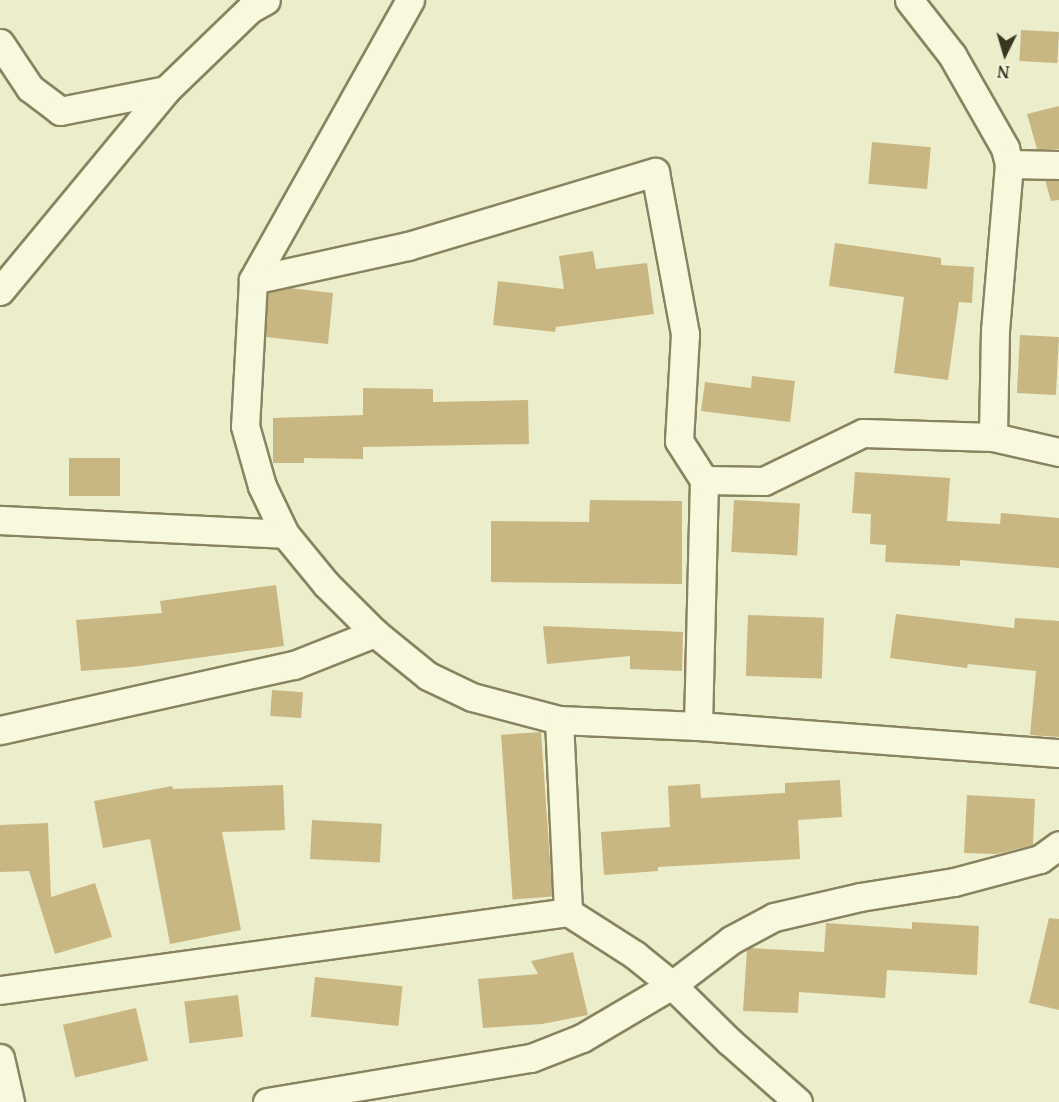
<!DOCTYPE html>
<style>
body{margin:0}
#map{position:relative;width:1059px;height:1102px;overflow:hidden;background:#ecedca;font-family:"Noto Serif",serif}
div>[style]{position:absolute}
.building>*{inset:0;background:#c9b783;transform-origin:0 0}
.roads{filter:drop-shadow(2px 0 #89835f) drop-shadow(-2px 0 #89835f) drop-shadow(0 2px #89835f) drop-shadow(0 -2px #89835f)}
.street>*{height:27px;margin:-13.5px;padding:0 13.5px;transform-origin:13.5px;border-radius:13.5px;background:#f7f8de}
span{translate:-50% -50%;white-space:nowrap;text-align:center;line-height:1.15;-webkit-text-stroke:5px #f3f4da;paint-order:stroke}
.north{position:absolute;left:975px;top:24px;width:60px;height:60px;-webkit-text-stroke:4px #f3f4da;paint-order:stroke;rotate:185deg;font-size:16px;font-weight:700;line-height:24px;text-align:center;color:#3a3622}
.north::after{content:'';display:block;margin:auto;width:21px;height:27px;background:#3a3622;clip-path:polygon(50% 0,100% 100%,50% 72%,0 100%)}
</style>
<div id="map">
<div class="building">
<i style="left:1021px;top:30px;width:38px;height:31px;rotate:3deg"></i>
<i style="clip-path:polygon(1059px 106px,1059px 149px,1037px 149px,1027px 114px)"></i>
<i style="left:872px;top:142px;width:59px;height:42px;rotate:5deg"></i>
<i style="clip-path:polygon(1045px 180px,1059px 181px,1059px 200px,1051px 201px)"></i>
<i style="clip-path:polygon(835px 243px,941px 258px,941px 265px,974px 267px,972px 303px,959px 302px,948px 380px,894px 373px,904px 297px,829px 286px)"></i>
<i style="clip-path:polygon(593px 251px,596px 269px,647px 263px,654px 314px,556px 327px,555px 332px,493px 325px,498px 281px,564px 289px,559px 256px)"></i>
<i style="clip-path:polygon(290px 288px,333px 293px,328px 344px,266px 337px,268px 293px)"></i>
<i style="left:1020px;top:335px;width:39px;height:58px;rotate:3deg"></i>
<i style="clip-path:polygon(752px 376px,795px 381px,790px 422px,701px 411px,705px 382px,751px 388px)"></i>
<i style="clip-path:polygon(363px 388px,433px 389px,433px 402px,528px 400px,529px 444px,363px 447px,363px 459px,304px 458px,304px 463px,273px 463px,273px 418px,363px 415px)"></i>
<i style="left:69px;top:458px;width:51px;height:38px"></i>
<i style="clip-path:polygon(855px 472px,950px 478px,947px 521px,1000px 524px,1001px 513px,1059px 518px,1059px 568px,960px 560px,960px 566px,885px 562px,886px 545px,870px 544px,871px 514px,852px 513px)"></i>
<i style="clip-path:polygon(590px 500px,682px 501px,682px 584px,491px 582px,491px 521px,589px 522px)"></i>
<i style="left:734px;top:500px;width:66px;height:52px;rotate:3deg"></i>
<i style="clip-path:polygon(276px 585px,284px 646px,132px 667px,81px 671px,76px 620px,162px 613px,160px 601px)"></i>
<i style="clip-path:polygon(896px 614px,1014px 628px,1015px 618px,1059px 621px,1059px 737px,1030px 735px,1036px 671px,968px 664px,967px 668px,890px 658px)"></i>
<i style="left:748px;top:615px;width:76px;height:61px;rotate:2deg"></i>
<i style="clip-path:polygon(543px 626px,683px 632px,682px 671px,630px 669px,630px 656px,547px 664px)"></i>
<i style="left:272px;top:690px;width:31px;height:26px;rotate:4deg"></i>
<i style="left:541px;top:732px;width:165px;height:40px;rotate:86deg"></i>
<i style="clip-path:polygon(840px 780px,842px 817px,798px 820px,800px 859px,658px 867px,658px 871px,604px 875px,601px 832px,670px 827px,668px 786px,700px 784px,701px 798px,785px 793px,785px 783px)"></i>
<i style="clip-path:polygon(283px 785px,285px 830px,222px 832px,241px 930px,170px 944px,150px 839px,103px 848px,94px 801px,172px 786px,173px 789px)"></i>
<i style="clip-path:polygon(967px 795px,1035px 799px,1033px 845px,997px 854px,964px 853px)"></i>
<i style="left:312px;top:820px;width:70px;height:39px;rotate:3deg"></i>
<i style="clip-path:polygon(48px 823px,51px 897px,95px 883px,112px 937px,55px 954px,29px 871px,0 872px,0 825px)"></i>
<i style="clip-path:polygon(1049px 918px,1059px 919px,1059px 1010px,1029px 1003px)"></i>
<i style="clip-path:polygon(912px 922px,979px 926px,977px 975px,887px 970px,885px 998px,799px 992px,798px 1013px,743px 1011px,747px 950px,750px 948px,824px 952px,826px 923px,912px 929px)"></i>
<i style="clip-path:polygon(573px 952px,588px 1015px,542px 1024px,483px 1028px,478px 979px,538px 974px,531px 961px)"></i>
<i style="left:315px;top:977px;width:88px;height:40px;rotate:6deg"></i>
<i style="left:238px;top:995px;width:42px;height:54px;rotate:83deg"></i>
<i style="left:136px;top:1008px;width:54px;height:75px;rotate:77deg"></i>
</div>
<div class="roads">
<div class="street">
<i style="left:410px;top:0;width:321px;rotate:119.3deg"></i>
<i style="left:253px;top:280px;width:146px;rotate:93.1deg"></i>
<i style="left:245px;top:426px;width:62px;rotate:74.2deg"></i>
<i style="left:262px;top:486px;width:53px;rotate:64.4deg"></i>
<i style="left:285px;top:534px;width:65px;rotate:50.6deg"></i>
<i style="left:326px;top:584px;width:69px;rotate:45deg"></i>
<i style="left:375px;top:633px;width:68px;rotate:39.1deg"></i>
<i style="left:428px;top:676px;width:49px;rotate:25.5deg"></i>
<i style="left:472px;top:697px;width:90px;rotate:14.8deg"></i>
<i style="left:559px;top:720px;width:139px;rotate:2.5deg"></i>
<i style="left:698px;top:726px;width:362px;rotate:4.3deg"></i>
<i style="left:909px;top:0;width:70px;rotate:52deg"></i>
<i style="left:952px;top:55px;width:107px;rotate:60.3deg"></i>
<i style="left:1005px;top:148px;width:16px;rotate:76deg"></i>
<i style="left:1009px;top:164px;width:167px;rotate:94.8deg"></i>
<i style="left:995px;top:330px;width:107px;rotate:91.1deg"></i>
<i style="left:0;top:43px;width:54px;rotate:56.3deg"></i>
<i style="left:30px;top:88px;width:38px;rotate:37deg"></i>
<i style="left:60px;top:111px;width:108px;rotate:-11.2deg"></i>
<i style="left:1009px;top:164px;width:50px;rotate:1.1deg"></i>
<i style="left:253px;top:280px;width:159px;rotate:-12.4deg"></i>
<i style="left:408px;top:246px;width:258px;rotate:-16.7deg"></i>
<i style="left:655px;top:172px;width:165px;rotate:79.5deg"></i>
<i style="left:685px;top:334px;width:107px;rotate:93.2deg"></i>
<i style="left:679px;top:441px;width:46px;rotate:57.3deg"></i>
<i style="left:704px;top:480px;width:246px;rotate:91.4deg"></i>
<i style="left:0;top:291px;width:261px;rotate:-50.4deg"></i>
<i style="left:166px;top:90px;width:117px;rotate:-44deg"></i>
<i style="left:250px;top:9px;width:18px;rotate:-29deg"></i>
<i style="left:704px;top:480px;width:60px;rotate:1deg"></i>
<i style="left:764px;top:481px;width:110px;rotate:-25.9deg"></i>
<i style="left:863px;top:433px;width:130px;rotate:1.8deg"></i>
<i style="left:993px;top:437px;width:68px;rotate:12.8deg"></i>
<i style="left:0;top:520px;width:285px;rotate:2.8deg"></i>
<i style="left:559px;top:720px;width:192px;rotate:87.3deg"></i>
<i style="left:0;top:730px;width:301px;rotate:-12.5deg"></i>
<i style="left:294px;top:665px;width:87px;rotate:-21.6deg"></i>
<i style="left:0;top:990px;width:573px;rotate:-7.82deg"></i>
<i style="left:568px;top:912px;width:80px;rotate:32.7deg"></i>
<i style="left:635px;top:955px;width:48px;rotate:39deg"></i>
<i style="left:672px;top:985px;width:80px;rotate:44.5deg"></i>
<i style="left:729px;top:1041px;width:92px;rotate:41.5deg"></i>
<i style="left:0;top:1058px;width:45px;rotate:77.2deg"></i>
<i style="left:267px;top:1102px;width:268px;rotate:-9.5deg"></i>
<i style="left:531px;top:1058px;width:55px;rotate:-21.4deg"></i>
<i style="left:582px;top:1038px;width:104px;rotate:-30.5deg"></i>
<i style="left:672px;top:985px;width:74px;rotate:-37.3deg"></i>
<i style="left:731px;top:940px;width:49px;rotate:-28.1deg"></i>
<i style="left:774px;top:917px;width:88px;rotate:-13.1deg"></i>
<i style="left:860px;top:897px;width:95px;rotate:-9.1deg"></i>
<i style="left:954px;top:882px;width:89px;rotate:-15deg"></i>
<i style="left:1040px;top:859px;width:24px;rotate:-36deg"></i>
</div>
</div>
<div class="north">N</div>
</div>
